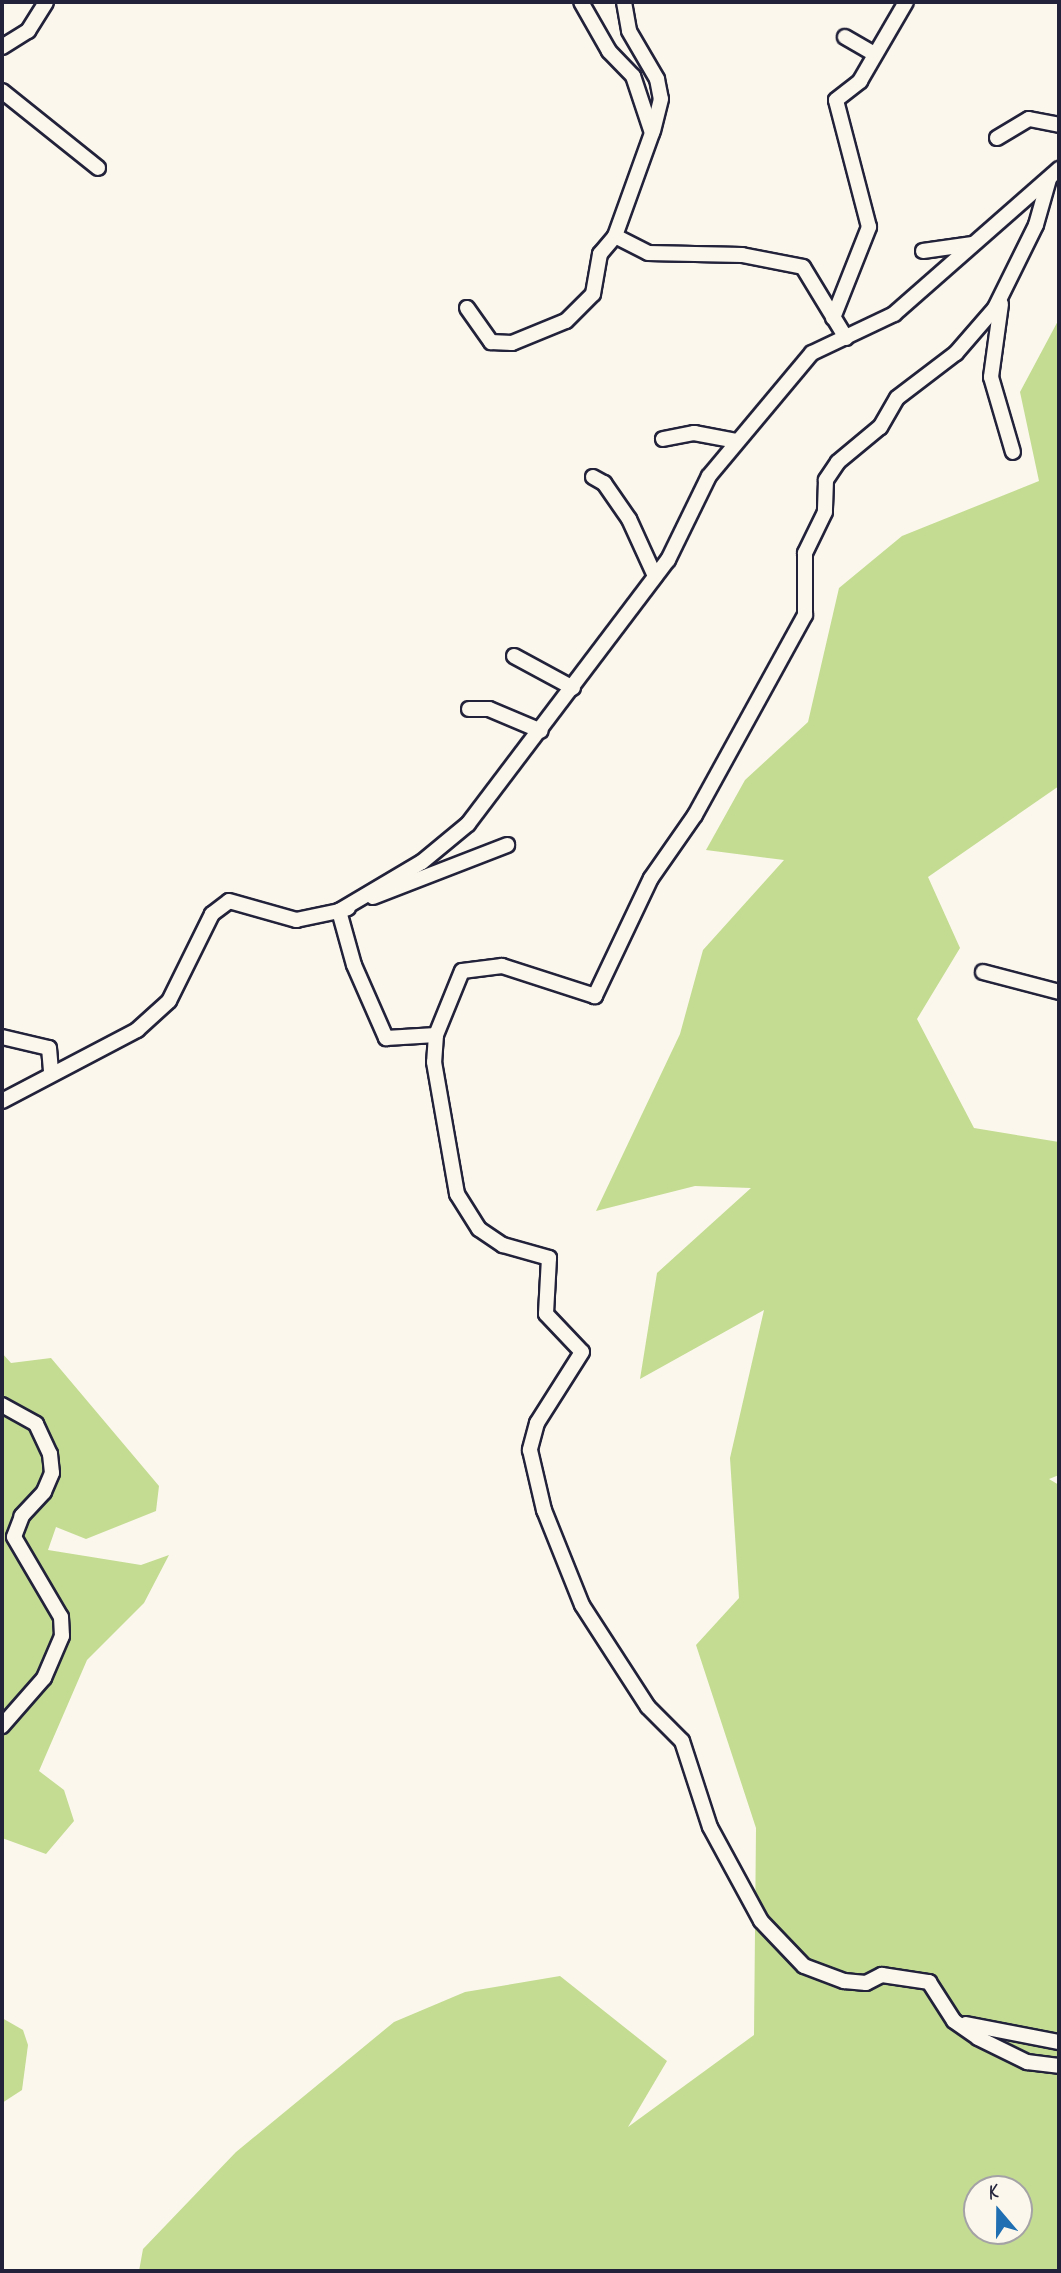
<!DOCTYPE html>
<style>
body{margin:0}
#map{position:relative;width:1061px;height:2273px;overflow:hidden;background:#fbf7ec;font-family:Caveat,sans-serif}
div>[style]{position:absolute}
.green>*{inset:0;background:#c3dc92}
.roads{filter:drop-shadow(2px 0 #22223b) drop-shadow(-2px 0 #22223b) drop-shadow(0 2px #22223b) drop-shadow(0 -2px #22223b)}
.minor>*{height:14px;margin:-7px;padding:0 7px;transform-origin:7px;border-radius:7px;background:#fbf7ec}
span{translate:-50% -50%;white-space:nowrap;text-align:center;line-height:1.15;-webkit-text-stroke:5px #fbf7ec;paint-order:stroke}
.frame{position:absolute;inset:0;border:4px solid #22223b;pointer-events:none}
.north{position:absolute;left:963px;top:2175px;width:70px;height:70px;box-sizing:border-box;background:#fbf7ec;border:2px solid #a4a2a5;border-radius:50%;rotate:340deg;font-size:19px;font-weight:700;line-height:28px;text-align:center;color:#22223b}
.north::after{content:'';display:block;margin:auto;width:24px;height:32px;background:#1f6fb2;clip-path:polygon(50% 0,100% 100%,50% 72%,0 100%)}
</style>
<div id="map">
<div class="green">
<i style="clip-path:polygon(evenodd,1059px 319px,1059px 786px,928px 877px,960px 948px,917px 1019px,974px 1128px,1059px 1142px,1059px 1475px,1049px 1479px,1059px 1485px,1059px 2271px,139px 2271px,143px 2249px,236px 2152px,394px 2022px,465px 1992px,560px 1976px,667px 2061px,628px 2127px,754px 2035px,756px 1828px,696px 1645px,739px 1598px,730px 1458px,764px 1310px,640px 1379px,657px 1273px,751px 1188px,695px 1186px,596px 1211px,680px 1034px,703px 950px,784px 860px,706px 850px,745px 780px,808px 722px,839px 588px,902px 536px,1039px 481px,1020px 392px,1059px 319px,977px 2189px,1019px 2189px,1019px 2231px,977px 2231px,977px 2189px)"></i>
<i style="clip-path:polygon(2px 1353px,11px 1363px,51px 1358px,159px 1486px,156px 1511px,86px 1539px,56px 1527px,48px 1550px,141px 1565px,169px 1555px,144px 1603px,87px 1660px,39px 1771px,64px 1790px,74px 1821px,46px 1854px,2px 1838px)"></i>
<i style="clip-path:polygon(2px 2018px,23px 2030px,28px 2045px,22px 2090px,2px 2103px)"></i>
</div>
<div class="roads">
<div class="minor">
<i style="left:624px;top:2px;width:29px;rotate:80deg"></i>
<i style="left:629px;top:31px;width:56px;rotate:59.7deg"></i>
<i style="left:657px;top:79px;width:20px;rotate:79deg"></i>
<i style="left:661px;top:99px;width:33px;rotate:104deg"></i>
<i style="left:845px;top:37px;width:30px;rotate:30deg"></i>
<i style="left:2px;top:47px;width:31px;rotate:-32deg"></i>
<i style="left:28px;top:31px;width:34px;rotate:-58deg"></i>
<i style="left:2px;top:91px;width:123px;rotate:38.7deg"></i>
<i style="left:997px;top:138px;width:37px;rotate:-31deg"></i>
<i style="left:1029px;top:119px;width:31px;rotate:11deg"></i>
<i style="left:1049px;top:179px;width:48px;rotate:105.8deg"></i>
<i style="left:1036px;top:225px;width:93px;rotate:116.3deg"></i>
<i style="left:995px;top:308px;width:60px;rotate:130.9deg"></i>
<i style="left:956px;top:353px;width:74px;rotate:142.7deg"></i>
<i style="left:897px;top:398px;width:34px;rotate:120deg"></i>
<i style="left:880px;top:427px;width:55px;rotate:140.2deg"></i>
<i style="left:838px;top:462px;width:22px;rotate:124deg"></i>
<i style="left:826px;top:480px;width:32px;rotate:92deg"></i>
<i style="left:825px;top:512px;width:46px;rotate:116deg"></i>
<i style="left:805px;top:553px;width:62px;rotate:90deg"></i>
<i style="left:805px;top:615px;width:228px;rotate:118.8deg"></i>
<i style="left:695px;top:815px;width:77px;rotate:124.9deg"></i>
<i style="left:651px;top:878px;width:131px;rotate:115.4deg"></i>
<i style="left:595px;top:996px;width:98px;rotate:-162.1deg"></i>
<i style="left:502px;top:966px;width:40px;rotate:172.9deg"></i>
<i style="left:462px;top:971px;width:69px;rotate:112.1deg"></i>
<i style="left:436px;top:1035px;width:27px;rotate:94deg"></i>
<i style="left:434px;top:1062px;width:134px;rotate:80.1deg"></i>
<i style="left:457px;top:1194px;width:41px;rotate:57.8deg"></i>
<i style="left:479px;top:1229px;width:29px;rotate:34deg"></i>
<i style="left:503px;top:1245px;width:48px;rotate:15.8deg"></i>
<i style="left:549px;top:1258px;width:56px;rotate:93.1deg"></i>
<i style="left:546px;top:1314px;width:52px;rotate:46.5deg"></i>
<i style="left:582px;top:1352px;width:84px;rotate:122.4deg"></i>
<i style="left:537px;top:1423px;width:28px;rotate:105deg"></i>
<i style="left:530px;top:1450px;width:62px;rotate:76.9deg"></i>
<i style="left:544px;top:1510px;width:102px;rotate:68.2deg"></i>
<i style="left:582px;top:1605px;width:121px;rotate:57.1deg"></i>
<i style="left:648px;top:1707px;width:48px;rotate:45deg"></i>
<i style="left:682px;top:1741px;width:90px;rotate:72deg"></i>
<i style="left:710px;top:1827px;width:107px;rotate:61.5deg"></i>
<i style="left:761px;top:1921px;width:62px;rotate:46.3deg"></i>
<i style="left:804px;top:1966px;width:43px;rotate:20.6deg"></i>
<i style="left:844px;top:1981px;width:22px;rotate:5deg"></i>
<i style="left:866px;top:1983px;width:18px;rotate:-27deg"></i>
<i style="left:882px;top:1975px;width:48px;rotate:8.5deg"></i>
<i style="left:929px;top:1982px;width:46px;rotate:57.3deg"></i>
<i style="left:954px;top:2021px;width:29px;rotate:35deg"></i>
<i style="left:978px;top:2038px;width:55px;rotate:26.1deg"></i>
<i style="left:1027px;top:2062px;width:32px;rotate:7deg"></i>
<i style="left:615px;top:236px;width:37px;rotate:27deg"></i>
<i style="left:648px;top:253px;width:94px;rotate:1.2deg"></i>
<i style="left:742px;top:255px;width:62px;rotate:11.1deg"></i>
<i style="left:803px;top:267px;width:83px;rotate:58.8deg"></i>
<i style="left:923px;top:251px;width:50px;rotate:-8deg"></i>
<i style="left:1001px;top:304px;width:74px;rotate:97.8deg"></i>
<i style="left:991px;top:377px;width:78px;rotate:73.7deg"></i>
<i style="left:467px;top:308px;width:42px;rotate:54.8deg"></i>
<i style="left:491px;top:342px;width:21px;rotate:3deg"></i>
<i style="left:512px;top:343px;width:58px;rotate:-22.2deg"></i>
<i style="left:566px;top:321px;width:38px;rotate:-45deg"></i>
<i style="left:593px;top:294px;width:41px;rotate:-80.1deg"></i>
<i style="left:600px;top:254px;width:23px;rotate:-50deg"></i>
<i style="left:615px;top:236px;width:109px;rotate:-70.2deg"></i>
<i style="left:652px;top:133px;width:60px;rotate:-108.4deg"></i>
<i style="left:633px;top:76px;width:35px;rotate:-134deg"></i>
<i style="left:609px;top:51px;width:56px;rotate:-119.7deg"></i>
<i style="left:833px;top:318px;width:98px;rotate:-68.4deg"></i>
<i style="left:869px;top:227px;width:131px;rotate:-104.6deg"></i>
<i style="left:836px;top:100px;width:31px;rotate:-38deg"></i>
<i style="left:860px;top:81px;width:91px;rotate:-59.8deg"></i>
<i style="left:663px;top:439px;width:32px;rotate:-11deg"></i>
<i style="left:694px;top:433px;width:44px;rotate:10.5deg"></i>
<i style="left:593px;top:477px;width:13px;rotate:29deg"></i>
<i style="left:604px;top:483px;width:44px;rotate:55.2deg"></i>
<i style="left:629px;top:519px;width:63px;rotate:65.5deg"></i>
<i style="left:514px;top:656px;width:67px;rotate:28.5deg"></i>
<i style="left:469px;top:709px;width:20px"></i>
<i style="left:489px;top:709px;width:56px;rotate:22.9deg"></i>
<i style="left:373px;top:897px;width:144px;rotate:-21.2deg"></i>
<i style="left:348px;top:908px;width:9px;rotate:162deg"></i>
<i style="left:339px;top:911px;width:56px;rotate:74.5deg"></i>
<i style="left:354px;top:965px;width:80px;rotate:66.3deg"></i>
<i style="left:386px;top:1038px;width:50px;rotate:-3.4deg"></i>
<i style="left:983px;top:972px;width:79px;rotate:14.7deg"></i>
<i style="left:2px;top:1037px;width:48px;rotate:13.2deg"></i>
<i style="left:49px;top:1048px;width:24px;rotate:85deg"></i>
<i style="left:2px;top:1101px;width:153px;rotate:-27.7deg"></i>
<i style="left:137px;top:1030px;width:43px;rotate:-42.2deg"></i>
<i style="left:169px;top:1001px;width:97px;rotate:-63.7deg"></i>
<i style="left:212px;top:914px;width:21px;rotate:-37deg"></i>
<i style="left:229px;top:901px;width:70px;rotate:15.8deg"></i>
<i style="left:296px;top:920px;width:44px;rotate:-11.8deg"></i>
<i style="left:339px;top:911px;width:96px;rotate:-30.6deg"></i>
<i style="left:422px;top:862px;width:60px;rotate:-39.6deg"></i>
<i style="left:468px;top:824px;width:331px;rotate:-52.9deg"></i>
<i style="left:668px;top:560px;width:93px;rotate:-64deg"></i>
<i style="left:709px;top:476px;width:160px;rotate:-50.1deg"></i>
<i style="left:812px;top:353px;width:91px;rotate:-25.4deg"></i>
<i style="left:894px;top:314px;width:220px;rotate:-41.3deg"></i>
<i style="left:2px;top:1405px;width:39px;rotate:29deg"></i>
<i style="left:36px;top:1424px;width:33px;rotate:65deg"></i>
<i style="left:50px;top:1454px;width:19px;rotate:84deg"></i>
<i style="left:52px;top:1473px;width:21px;rotate:113deg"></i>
<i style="left:44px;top:1492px;width:33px;rotate:133deg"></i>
<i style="left:22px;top:1516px;width:22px;rotate:111deg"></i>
<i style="left:14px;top:1537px;width:93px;rotate:59.6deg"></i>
<i style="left:61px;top:1617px;width:19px;rotate:87deg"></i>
<i style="left:62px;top:1636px;width:46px;rotate:113.2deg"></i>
<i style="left:44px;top:1678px;width:64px;rotate:131.2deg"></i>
<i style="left:966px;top:2024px;width:95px;rotate:11deg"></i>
</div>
</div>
<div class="frame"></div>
<div class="north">K</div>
</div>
